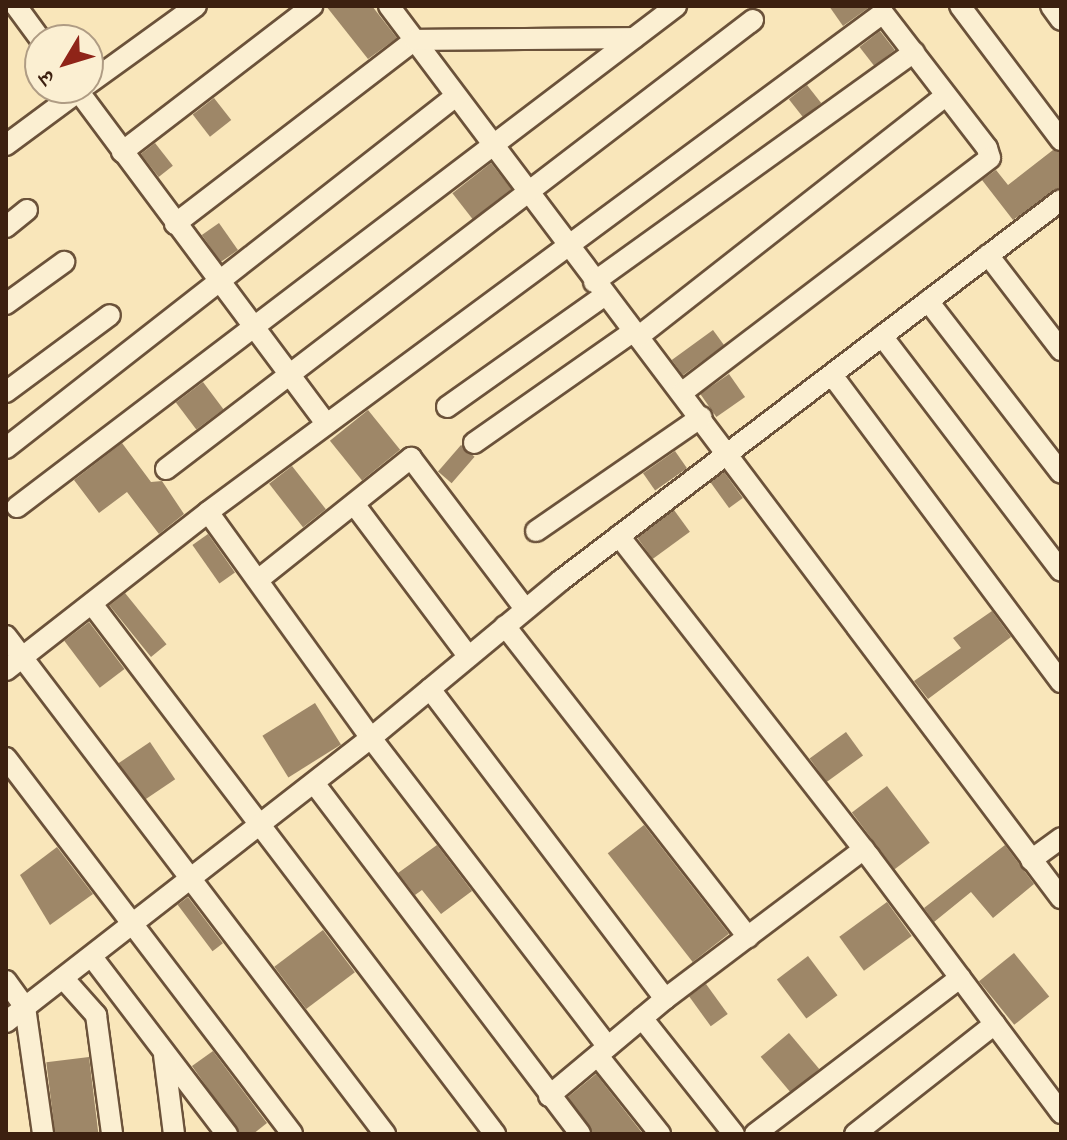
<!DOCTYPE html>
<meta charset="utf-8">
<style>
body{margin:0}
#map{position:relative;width:1067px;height:1140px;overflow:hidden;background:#f9e6ba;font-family:"IM FELL French Canon","Noto Serif Devanagari",serif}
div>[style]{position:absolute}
.building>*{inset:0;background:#9e8768;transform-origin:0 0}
.roads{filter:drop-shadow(2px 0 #6b523a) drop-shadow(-2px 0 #6b523a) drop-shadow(0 2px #6b523a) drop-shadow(0 -2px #6b523a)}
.minor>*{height:20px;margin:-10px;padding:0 10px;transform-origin:10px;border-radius:10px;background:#fbefd2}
span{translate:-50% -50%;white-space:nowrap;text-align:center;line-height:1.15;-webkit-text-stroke:8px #fbefd2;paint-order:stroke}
.frame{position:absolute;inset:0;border:8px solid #3c2010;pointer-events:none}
.north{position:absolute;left:24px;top:24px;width:80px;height:80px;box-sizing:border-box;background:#fbefd2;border:2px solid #af9c84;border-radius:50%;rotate:232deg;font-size:22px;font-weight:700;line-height:32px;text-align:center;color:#3c2010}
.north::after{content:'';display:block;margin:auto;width:28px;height:36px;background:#8f2418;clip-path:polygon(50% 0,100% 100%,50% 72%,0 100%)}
</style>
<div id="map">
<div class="building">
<i style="clip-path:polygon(326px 6px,372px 6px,397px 38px,368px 59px)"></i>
<i style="clip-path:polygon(829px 6px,871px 6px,843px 26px)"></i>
<i style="left:880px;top:31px;width:24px;height:26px;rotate:52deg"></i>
<i style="left:807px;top:85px;width:23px;height:23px;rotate:52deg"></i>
<i style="left:214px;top:98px;width:28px;height:27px;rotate:52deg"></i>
<i style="left:155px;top:143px;width:29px;height:18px;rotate:52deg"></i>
<i style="clip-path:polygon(1053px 150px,1061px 153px,1061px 187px,1013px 220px,982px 180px,996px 170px,1008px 185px)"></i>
<i style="left:491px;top:163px;width:33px;height:49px;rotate:52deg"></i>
<i style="left:219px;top:223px;width:33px;height:21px;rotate:55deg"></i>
<i style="left:713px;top:330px;width:19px;height:51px;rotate:54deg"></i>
<i style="left:729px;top:374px;width:28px;height:35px;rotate:55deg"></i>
<i style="left:203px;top:382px;width:34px;height:34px;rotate:53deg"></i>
<i style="left:368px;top:410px;width:51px;height:49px;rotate:51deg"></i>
<i style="clip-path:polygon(122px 443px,151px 482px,162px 481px,184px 514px,159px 534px,127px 492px,99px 513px,74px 480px)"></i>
<i style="left:461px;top:445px;width:18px;height:35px;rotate:41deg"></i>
<i style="left:675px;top:451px;width:21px;height:39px;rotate:55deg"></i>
<i style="left:292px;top:466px;width:55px;height:29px;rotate:52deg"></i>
<i style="left:724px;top:472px;width:32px;height:17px;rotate:54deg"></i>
<i style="left:674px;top:510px;width:27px;height:46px;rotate:54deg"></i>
<i style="left:208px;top:534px;width:47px;height:19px;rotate:55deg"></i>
<i style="left:125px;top:593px;width:66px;height:20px;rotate:51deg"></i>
<i style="clip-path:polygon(992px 611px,1011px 637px,928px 699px,914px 681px,961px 648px,953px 638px)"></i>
<i style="left:89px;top:622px;width:59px;height:31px;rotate:53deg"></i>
<i style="left:315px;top:703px;width:49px;height:62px;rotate:58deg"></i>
<i style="left:846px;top:732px;width:29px;height:45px;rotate:54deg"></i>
<i style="left:150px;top:742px;width:45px;height:38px;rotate:56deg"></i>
<i style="left:887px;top:786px;width:71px;height:44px;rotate:53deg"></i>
<i style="left:644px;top:825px;width:138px;height:46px;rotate:52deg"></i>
<i style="clip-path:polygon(437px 845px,472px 891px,441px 914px,422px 890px,415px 895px,398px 873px)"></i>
<i style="clip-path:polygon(1005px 845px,1034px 884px,993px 918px,971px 892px,934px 922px,924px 908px)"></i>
<i style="clip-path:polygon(57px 847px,93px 894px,50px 925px,20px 875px)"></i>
<i style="left:188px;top:897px;width:58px;height:13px;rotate:53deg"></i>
<i style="left:887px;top:902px;width:42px;height:59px;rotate:54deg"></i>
<i style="left:323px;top:930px;width:53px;height:61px;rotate:53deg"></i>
<i style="left:1014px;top:953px;width:56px;height:45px;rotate:51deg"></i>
<i style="left:808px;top:956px;width:49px;height:39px;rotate:53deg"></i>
<i style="left:706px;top:984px;width:37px;height:21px;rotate:54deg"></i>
<i style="left:789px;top:1033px;width:47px;height:37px;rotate:50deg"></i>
<i style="clip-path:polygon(213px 1051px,267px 1123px,253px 1134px,240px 1134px,192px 1066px)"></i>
<i style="left:89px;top:1057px;width:78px;height:43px;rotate:83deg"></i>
<i style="clip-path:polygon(596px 1074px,643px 1134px,593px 1134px,568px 1097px)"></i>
</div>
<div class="roads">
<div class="minor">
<i style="left:16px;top:6px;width:42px;rotate:53.7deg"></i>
<i style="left:389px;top:6px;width:1117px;rotate:53.01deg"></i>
<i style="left:960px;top:6px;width:168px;rotate:53deg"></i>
<i style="left:1051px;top:6px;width:17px;rotate:54deg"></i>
<i style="left:88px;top:84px;width:133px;rotate:-35.8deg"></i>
<i style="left:76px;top:88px;width:418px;rotate:53.3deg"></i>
<i style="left:6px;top:145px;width:96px;rotate:-36.5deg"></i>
<i style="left:122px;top:152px;width:240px;rotate:-37.5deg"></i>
<i style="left:175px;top:224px;width:302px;rotate:-37.5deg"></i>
<i style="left:415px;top:40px;width:219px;rotate:-0.5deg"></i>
<i style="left:6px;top:227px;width:27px;rotate:-39deg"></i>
<i style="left:988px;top:255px;width:120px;rotate:52.5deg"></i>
<i style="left:594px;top:282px;width:394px;rotate:-35.7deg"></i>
<i style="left:928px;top:301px;width:217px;rotate:52.3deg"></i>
<i style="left:6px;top:304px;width:72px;rotate:-35.9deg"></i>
<i style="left:882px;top:336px;width:295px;rotate:52.7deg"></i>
<i style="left:638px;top:337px;width:390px;rotate:-38.1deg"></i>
<i style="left:832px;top:375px;width:383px;rotate:53.3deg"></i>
<i style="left:6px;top:392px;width:129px;rotate:-36.5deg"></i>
<i style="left:447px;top:407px;width:194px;rotate:-35.3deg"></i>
<i style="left:474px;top:443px;width:195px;rotate:-35deg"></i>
<i style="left:6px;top:448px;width:571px;rotate:-38.03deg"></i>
<i style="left:166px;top:469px;width:739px;rotate:-37.41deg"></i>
<i style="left:354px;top:504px;width:190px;rotate:53.1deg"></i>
<i style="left:17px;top:507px;width:828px;rotate:-37.24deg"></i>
<i style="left:208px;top:512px;width:839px;rotate:-36.47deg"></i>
<i style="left:883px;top:13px;width:170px;rotate:52.4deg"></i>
<i style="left:987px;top:148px;width:10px;rotate:73deg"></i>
<i style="left:990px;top:158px;width:387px;rotate:142.7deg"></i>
<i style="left:536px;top:531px;width:201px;rotate:-34.6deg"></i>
<i style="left:619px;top:536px;width:406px;rotate:52deg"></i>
<i style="left:869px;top:856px;width:321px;rotate:53.2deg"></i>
<i style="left:258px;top:580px;width:196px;rotate:-38.6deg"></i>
<i style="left:411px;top:458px;width:189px;rotate:52.9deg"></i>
<i style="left:92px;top:604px;width:666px;rotate:52.75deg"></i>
<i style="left:505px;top:626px;width:395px;rotate:52deg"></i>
<i style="left:6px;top:636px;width:626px;rotate:52.73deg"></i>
<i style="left:6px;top:670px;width:256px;rotate:-38deg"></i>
<i style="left:208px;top:512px;width:279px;rotate:54.2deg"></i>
<i style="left:371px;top:738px;width:246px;rotate:-39.7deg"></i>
<i style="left:560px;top:581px;width:629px;rotate:-37.25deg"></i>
<i style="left:430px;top:689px;width:389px;rotate:52.8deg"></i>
<i style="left:665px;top:999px;width:249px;rotate:-37deg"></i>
<i style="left:6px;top:758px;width:472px;rotate:52.7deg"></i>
<i style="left:314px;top:783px;width:440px;rotate:52.8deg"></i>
<i style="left:1031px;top:860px;width:37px;rotate:-36deg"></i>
<i style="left:92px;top:957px;width:223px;rotate:52.7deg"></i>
<i style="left:63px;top:978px;width:50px;rotate:48.3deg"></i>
<i style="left:96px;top:1015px;width:120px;rotate:82.3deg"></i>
<i style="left:6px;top:981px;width:32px;rotate:54deg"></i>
<i style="left:25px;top:1007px;width:128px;rotate:81.9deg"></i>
<i style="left:642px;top:1018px;width:148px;rotate:51.6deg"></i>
<i style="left:6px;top:1022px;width:462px;rotate:-37.9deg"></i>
<i style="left:371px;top:738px;width:389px;rotate:52.5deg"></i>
<i style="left:164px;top:1055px;width:80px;rotate:82.8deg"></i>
<i style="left:598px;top:1056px;width:100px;rotate:51.5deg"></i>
<i style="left:549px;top:1096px;width:151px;rotate:-39.9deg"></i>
<i style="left:755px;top:1134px;width:258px;rotate:-37.3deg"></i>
<i style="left:855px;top:1134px;width:178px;rotate:-38.2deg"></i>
</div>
</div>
<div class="frame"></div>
<div class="north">उ</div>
</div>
